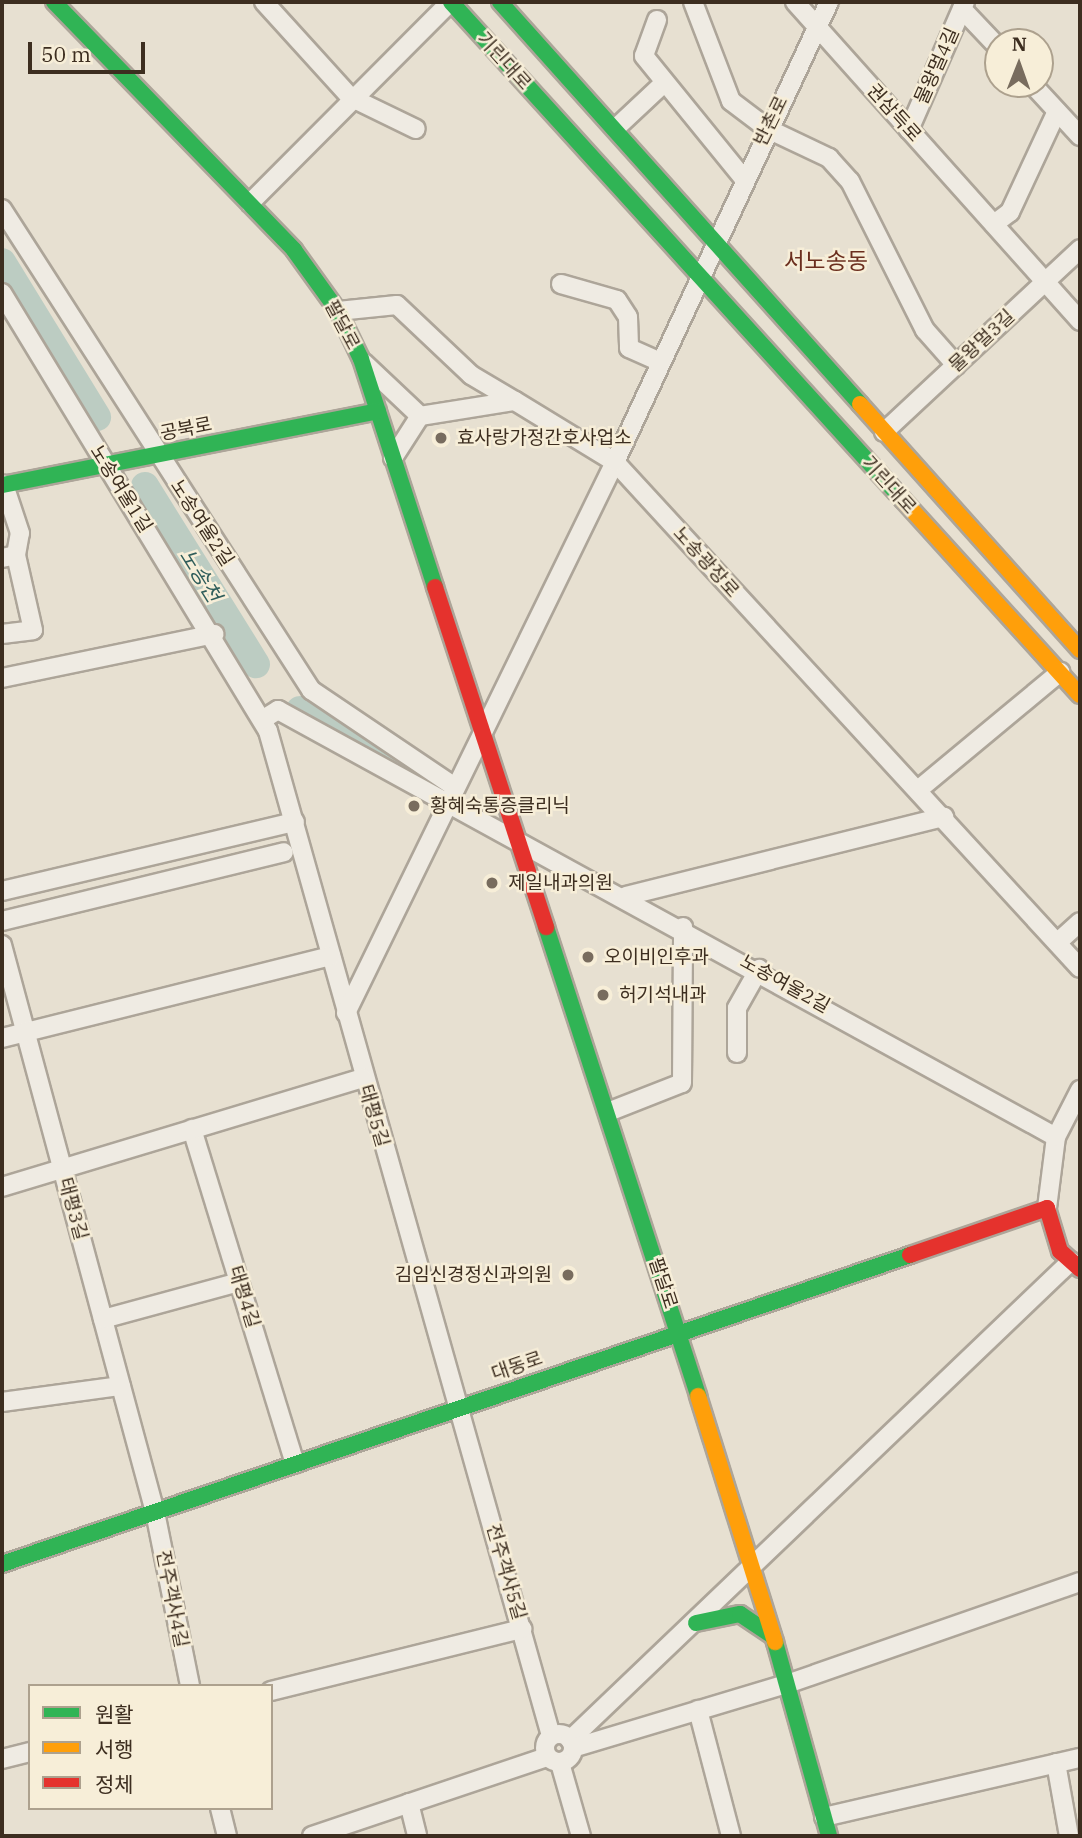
<!DOCTYPE html>
<meta charset="utf-8">
<style>
body{margin:0}
#map{position:relative;width:1082px;height:1838px;overflow:hidden;background:#e7e0d1;font-family:"IBM Plex Serif","Noto Sans KR",serif}
div>[style]{position:absolute}
.river>*{height:28px;margin:-14px;padding:0 14px;transform-origin:14px;border-radius:14px;background:#bcccc2}
.roads{filter:drop-shadow(2px 0 #ada599) drop-shadow(-2px 0 #ada599) drop-shadow(0 2px #ada599) drop-shadow(0 -2px #ada599)}
.street>*{height:18px;margin:-9px;padding:0 9px;transform-origin:9px;border-radius:9px;background:#efebe3}
.street>.ring{margin:-9px;padding:0;box-sizing:content-box;background:none;border:18px solid #efebe3;border-radius:50%}
.fast>*{height:16px;margin:-8px;padding:0 8px;transform-origin:8px;border-radius:8px;background:#30b455}
.slow>*{height:16px;margin:-8px;padding:0 8px;transform-origin:8px;border-radius:8px;background:#ff9f0a}
.jam>*{height:16px;margin:-8px;padding:0 8px;transform-origin:8px;border-radius:8px;background:#e5322d}
.dots>*{width:19px;height:19px;translate:-50% -50%;box-sizing:border-box;border:4px solid #f7eed8;border-radius:50%}
span{translate:-50% -50%;white-space:nowrap;text-align:center;line-height:1.15;-webkit-text-stroke:5px #f7eed8;paint-order:stroke}
.street-label{font-size:19px;color:#3d2e20}
.poi-label{font-size:19px;color:#3d2e20}
.left{translate:0 -50%;text-align:left}
.right{translate:-100% -50%;text-align:right}
.water-label{font-size:21px;color:#2f5d5a;font-style:italic}
.quarter-label{font-size:23px;color:#6b2e1e}
.frame{position:absolute;inset:0;border:4px solid #3d2e20;pointer-events:none}
.legend{position:absolute;left:28px;top:1684px;width:245px;height:126px;box-sizing:border-box;background:#f7eed8;border:2px solid #ada18e;margin:0;padding:9px 12px;list-style:none;font-size:21px;color:#3d2e20}
.legend li{display:flex;align-items:center;gap:14px;height:35px}
.legend b{width:35px;border:2px solid #ada18e}
.north{position:absolute;left:984px;top:28px;width:70px;height:70px;box-sizing:border-box;background:#f7eed8;border:2px solid #ada18e;border-radius:50%;rotate:1deg;font-size:19px;font-weight:700;line-height:28px;text-align:center;color:#3d2e20}
.north::after{content:'';display:block;margin:auto;width:24px;height:32px;background:#786c5e;clip-path:polygon(50% 0,100% 100%,50% 72%,0 100%)}
.scale{position:absolute;left:28px;top:42px;width:117px;height:32px;box-sizing:border-box;border:4px solid #3d2e20;border-top:0;padding-left:9px;font-size:21px;line-height:24px;white-space:nowrap;color:#3d2e20;-webkit-text-stroke:5px #f7eed8;paint-order:stroke}
</style>
<div id="map">
<div class="river">
<i style="left:2px;top:262px;width:182px;rotate:58.5deg"></i>
<i style="left:145px;top:486px;width:210px;rotate:58.1deg"></i>
<i style="left:300px;top:710px;width:148px;rotate:29.5deg"></i>
</div>
<div class="roads">
<div class="street">
<i style="left:264px;top:2px;width:128px;rotate:47.8deg"></i>
<i style="left:350px;top:97px;width:73px;rotate:25.9deg"></i>
<i style="left:693px;top:2px;width:106px;rotate:69deg"></i>
<i style="left:731px;top:101px;width:46px;rotate:37.1deg"></i>
<i style="left:768px;top:129px;width:68px;rotate:25.4deg"></i>
<i style="left:829px;top:158px;width:31px;rotate:48deg"></i>
<i style="left:850px;top:181px;width:167px;rotate:63.3deg"></i>
<i style="left:925px;top:330px;width:47px;rotate:48.5deg"></i>
<i style="left:795px;top:2px;width:428px;rotate:48.2deg"></i>
<i style="left:962px;top:9px;width:52px;rotate:46.5deg"></i>
<i style="left:657px;top:20px;width:38px;rotate:110deg"></i>
<i style="left:644px;top:56px;width:159px;rotate:50.9deg"></i>
<i style="left:1032px;top:84px;width:71px;rotate:47.3deg"></i>
<i style="left:617px;top:127px;width:64px;rotate:-43.1deg"></i>
<i style="left:909px;top:130px;width:140px;rotate:-66.4deg"></i>
<i style="left:250px;top:203px;width:284px;rotate:-45.1deg"></i>
<i style="left:2px;top:209px;width:572px;rotate:57.28deg"></i>
<i style="left:311px;top:690px;width:174px;rotate:34deg"></i>
<i style="left:994px;top:224px;width:20px;rotate:-37deg"></i>
<i style="left:1010px;top:212px;width:111px;rotate:-65deg"></i>
<i style="left:561px;top:284px;width:58px;rotate:15.9deg"></i>
<i style="left:617px;top:300px;width:20px;rotate:57deg"></i>
<i style="left:628px;top:317px;width:31px;rotate:88deg"></i>
<i style="left:629px;top:348px;width:32px;rotate:24deg"></i>
<i style="left:2px;top:293px;width:512px;rotate:58.73deg"></i>
<i style="left:268px;top:731px;width:1044px;rotate:74.27deg"></i>
<i style="left:338px;top:311px;width:59px;rotate:-5.8deg"></i>
<i style="left:397px;top:305px;width:102px;rotate:43.4deg"></i>
<i style="left:471px;top:375px;width:51px;rotate:30.6deg"></i>
<i style="left:364px;top:363px;width:77px;rotate:43.4deg"></i>
<i style="left:420px;top:416px;width:96px;rotate:-9deg"></i>
<i style="left:515px;top:401px;width:117px;rotate:31.4deg"></i>
<i style="left:615px;top:462px;width:687px;rotate:47.42deg"></i>
<i style="left:884px;top:432px;width:268px;rotate:-43deg"></i>
<i style="left:393px;top:458px;width:50px;rotate:-57.3deg"></i>
<i style="left:2px;top:558px;width:14px;rotate:-12deg"></i>
<i style="left:16px;top:555px;width:22px;rotate:-80deg"></i>
<i style="left:20px;top:533px;width:51px;rotate:-108.4deg"></i>
<i style="left:2px;top:634px;width:31px;rotate:-7deg"></i>
<i style="left:33px;top:630px;width:77px;rotate:-102.8deg"></i>
<i style="left:2px;top:678px;width:217px;rotate:-11.7deg"></i>
<i style="left:262px;top:720px;width:19px;rotate:-32deg"></i>
<i style="left:278px;top:710px;width:887px;rotate:28.76deg"></i>
<i style="left:918px;top:790px;width:185px;rotate:-39.7deg"></i>
<i style="left:2px;top:891px;width:301px;rotate:-13.3deg"></i>
<i style="left:626px;top:896px;width:328px;rotate:-14deg"></i>
<i style="left:2px;top:921px;width:290px;rotate:-13.7deg"></i>
<i style="left:1059px;top:941px;width:28px;rotate:-42deg"></i>
<i style="left:2px;top:945px;width:587px;rotate:74.9deg"></i>
<i style="left:155px;top:1512px;width:177px;rotate:78.6deg"></i>
<i style="left:346px;top:1013px;width:613px;rotate:-63.98deg"></i>
<i style="left:615px;top:462px;width:507px;rotate:-65.05deg"></i>
<i style="left:2px;top:1038px;width:339px;rotate:-14deg"></i>
<i style="left:737px;top:1053px;width:45px;rotate:-90deg"></i>
<i style="left:737px;top:1008px;width:45px;rotate:-60.6deg"></i>
<i style="left:608px;top:1112px;width:79px;rotate:-21.4deg"></i>
<i style="left:682px;top:1083px;width:156px;rotate:-89.6deg"></i>
<i style="left:192px;top:1129px;width:350px;rotate:72.9deg"></i>
<i style="left:2px;top:1187px;width:377px;rotate:-16.8deg"></i>
<i style="left:1047px;top:1208px;width:72px;rotate:-82.8deg"></i>
<i style="left:1056px;top:1137px;width:53px;rotate:-62.9deg"></i>
<i style="left:103px;top:1319px;width:141px;rotate:-15.2deg"></i>
<i style="left:2px;top:1402px;width:120px;rotate:-7.7deg"></i>
<i style="left:271px;top:1691px;width:259px;rotate:-13.9deg"></i>
<i style="left:698px;top:1710px;width:130px;rotate:75.3deg"></i>
<i class="ring" style="left:545px;top:1734px;width:10px;height:10px"></i>
<i style="left:570px;top:1740px;width:693px;rotate:-43.71deg"></i>
<i style="left:573px;top:1748px;width:223px;rotate:-16.7deg"></i>
<i style="left:787px;top:1684px;width:310px;rotate:-19.2deg"></i>
<i style="left:2px;top:1759px;width:29px;rotate:-14deg"></i>
<i style="left:560px;top:1763px;width:76px;rotate:74deg"></i>
<i style="left:1056px;top:1763px;width:74px;rotate:79.9deg"></i>
<i style="left:409px;top:1803px;width:34px;rotate:76deg"></i>
<i style="left:220px;top:1808px;width:29px;rotate:76deg"></i>
<i style="left:824px;top:1817px;width:263px;rotate:-13deg"></i>
<i style="left:312px;top:1836px;width:248px;rotate:-18.6deg"></i>
</div>
<div class="fast">
<i style="left:54px;top:2px;width:345px;rotate:45.9deg"></i>
<i style="left:294px;top:250px;width:75px;rotate:54.2deg"></i>
<i style="left:338px;top:311px;width:53px;rotate:64.4deg"></i>
<i style="left:361px;top:359px;width:240px;rotate:72deg"></i>
<i style="left:451px;top:2px;width:673px;rotate:47.77deg"></i>
<i style="left:500px;top:2px;width:540px;rotate:48.15deg"></i>
<i style="left:2px;top:485px;width:383px;rotate:-11.1deg"></i>
<i style="left:546px;top:927px;width:493px;rotate:72deg"></i>
<i style="left:2px;top:1564px;width:959px;rotate:-18.79deg"></i>
<i style="left:696px;top:1623px;width:45px;rotate:-11.6deg"></i>
<i style="left:740px;top:1614px;width:40px;rotate:34deg"></i>
<i style="left:775px;top:1642px;width:201px;rotate:74.4deg"></i>
</div>
<div class="slow">
<i style="left:860px;top:404px;width:330px;rotate:48.2deg"></i>
<i style="left:903px;top:500px;width:263px;rotate:47.8deg"></i>
<i style="left:698px;top:1396px;width:258px;rotate:72.6deg"></i>
</div>
<div class="jam">
<i style="left:435px;top:587px;width:358px;rotate:71.9deg"></i>
<i style="left:910px;top:1255px;width:145px;rotate:-18.9deg"></i>
<i style="left:1047px;top:1208px;width:45px;rotate:73.2deg"></i>
<i style="left:1060px;top:1251px;width:27px;rotate:42deg"></i>
</div>
</div>
<div class="dots">
<i style="left:441px;top:438px;background:#786c5e"></i>
<i style="left:414px;top:806px;background:#786c5e"></i>
<i style="left:492px;top:883px;background:#786c5e"></i>
<i style="left:588px;top:957px;background:#786c5e"></i>
<i style="left:603px;top:995px;background:#786c5e"></i>
<i style="left:568px;top:1275px;background:#786c5e"></i>
</div>
<div class="street-label">
<span style="left:504px;top:61px;rotate:48deg">기린대로</span>
<span style="left:937px;top:66px;rotate:-66deg">물왕멀4길</span>
<span style="left:894px;top:113px;rotate:48deg">권삼득로</span>
<span style="left:771px;top:121px;rotate:-64deg">반촌로</span>
<span style="left:342px;top:325px;rotate:62deg">팔달로</span>
<span style="left:982px;top:341px;rotate:-43deg">물왕멀3길</span>
<span style="left:186px;top:429px;rotate:-11deg">공북로</span>
<span style="left:889px;top:485px;rotate:48deg">기린대로</span>
<span style="left:121px;top:489px;rotate:58deg">노송여울1길</span>
<span style="left:202px;top:523px;rotate:57deg">노송여울2길</span>
<span style="left:706px;top:562px;rotate:48deg">노송광장로</span>
<span style="left:785px;top:984px;rotate:29deg">노송여울2길</span>
<span style="left:374px;top:1116px;rotate:74deg">태평5길</span>
<span style="left:73px;top:1209px;rotate:75deg">태평3길</span>
<span style="left:663px;top:1283px;rotate:72deg">팔달로</span>
<span style="left:244px;top:1297px;rotate:73deg">태평4길</span>
<span style="left:517px;top:1366px;rotate:-19deg">대동로</span>
<span style="left:506px;top:1572px;rotate:74deg">전주객사5길</span>
<span style="left:172px;top:1599px;rotate:79deg">전주객사4길</span>
</div>
<div class="poi-label">
<span class="left" style="left:457px;top:438px">효사랑가정간호사업소</span>
<span class="left" style="left:430px;top:806px">황혜숙통증클리닉</span>
<span class="left" style="left:508px;top:883px">제일내과의원</span>
<span class="left" style="left:604px;top:957px">오이비인후과</span>
<span class="left" style="left:619px;top:995px">허기석내과</span>
<span class="right" style="left:552px;top:1275px">김임신경정신과의원</span>
</div>
<div class="water-label">
<span style="left:201px;top:575px;rotate:58deg">노송천</span>
</div>
<div class="quarter-label">
<span style="left:826px;top:260px">서노송동</span>
</div>
<div class="frame"></div>
<ul class="legend">
<li><b style="height:9px;background:#30b455"></b>원활</li>
<li><b style="height:9px;background:#ff9f0a"></b>서행</li>
<li><b style="height:9px;background:#e5322d"></b>정체</li>
</ul>
<div class="north">N</div>
<div class="scale">50 m</div>
</div>
